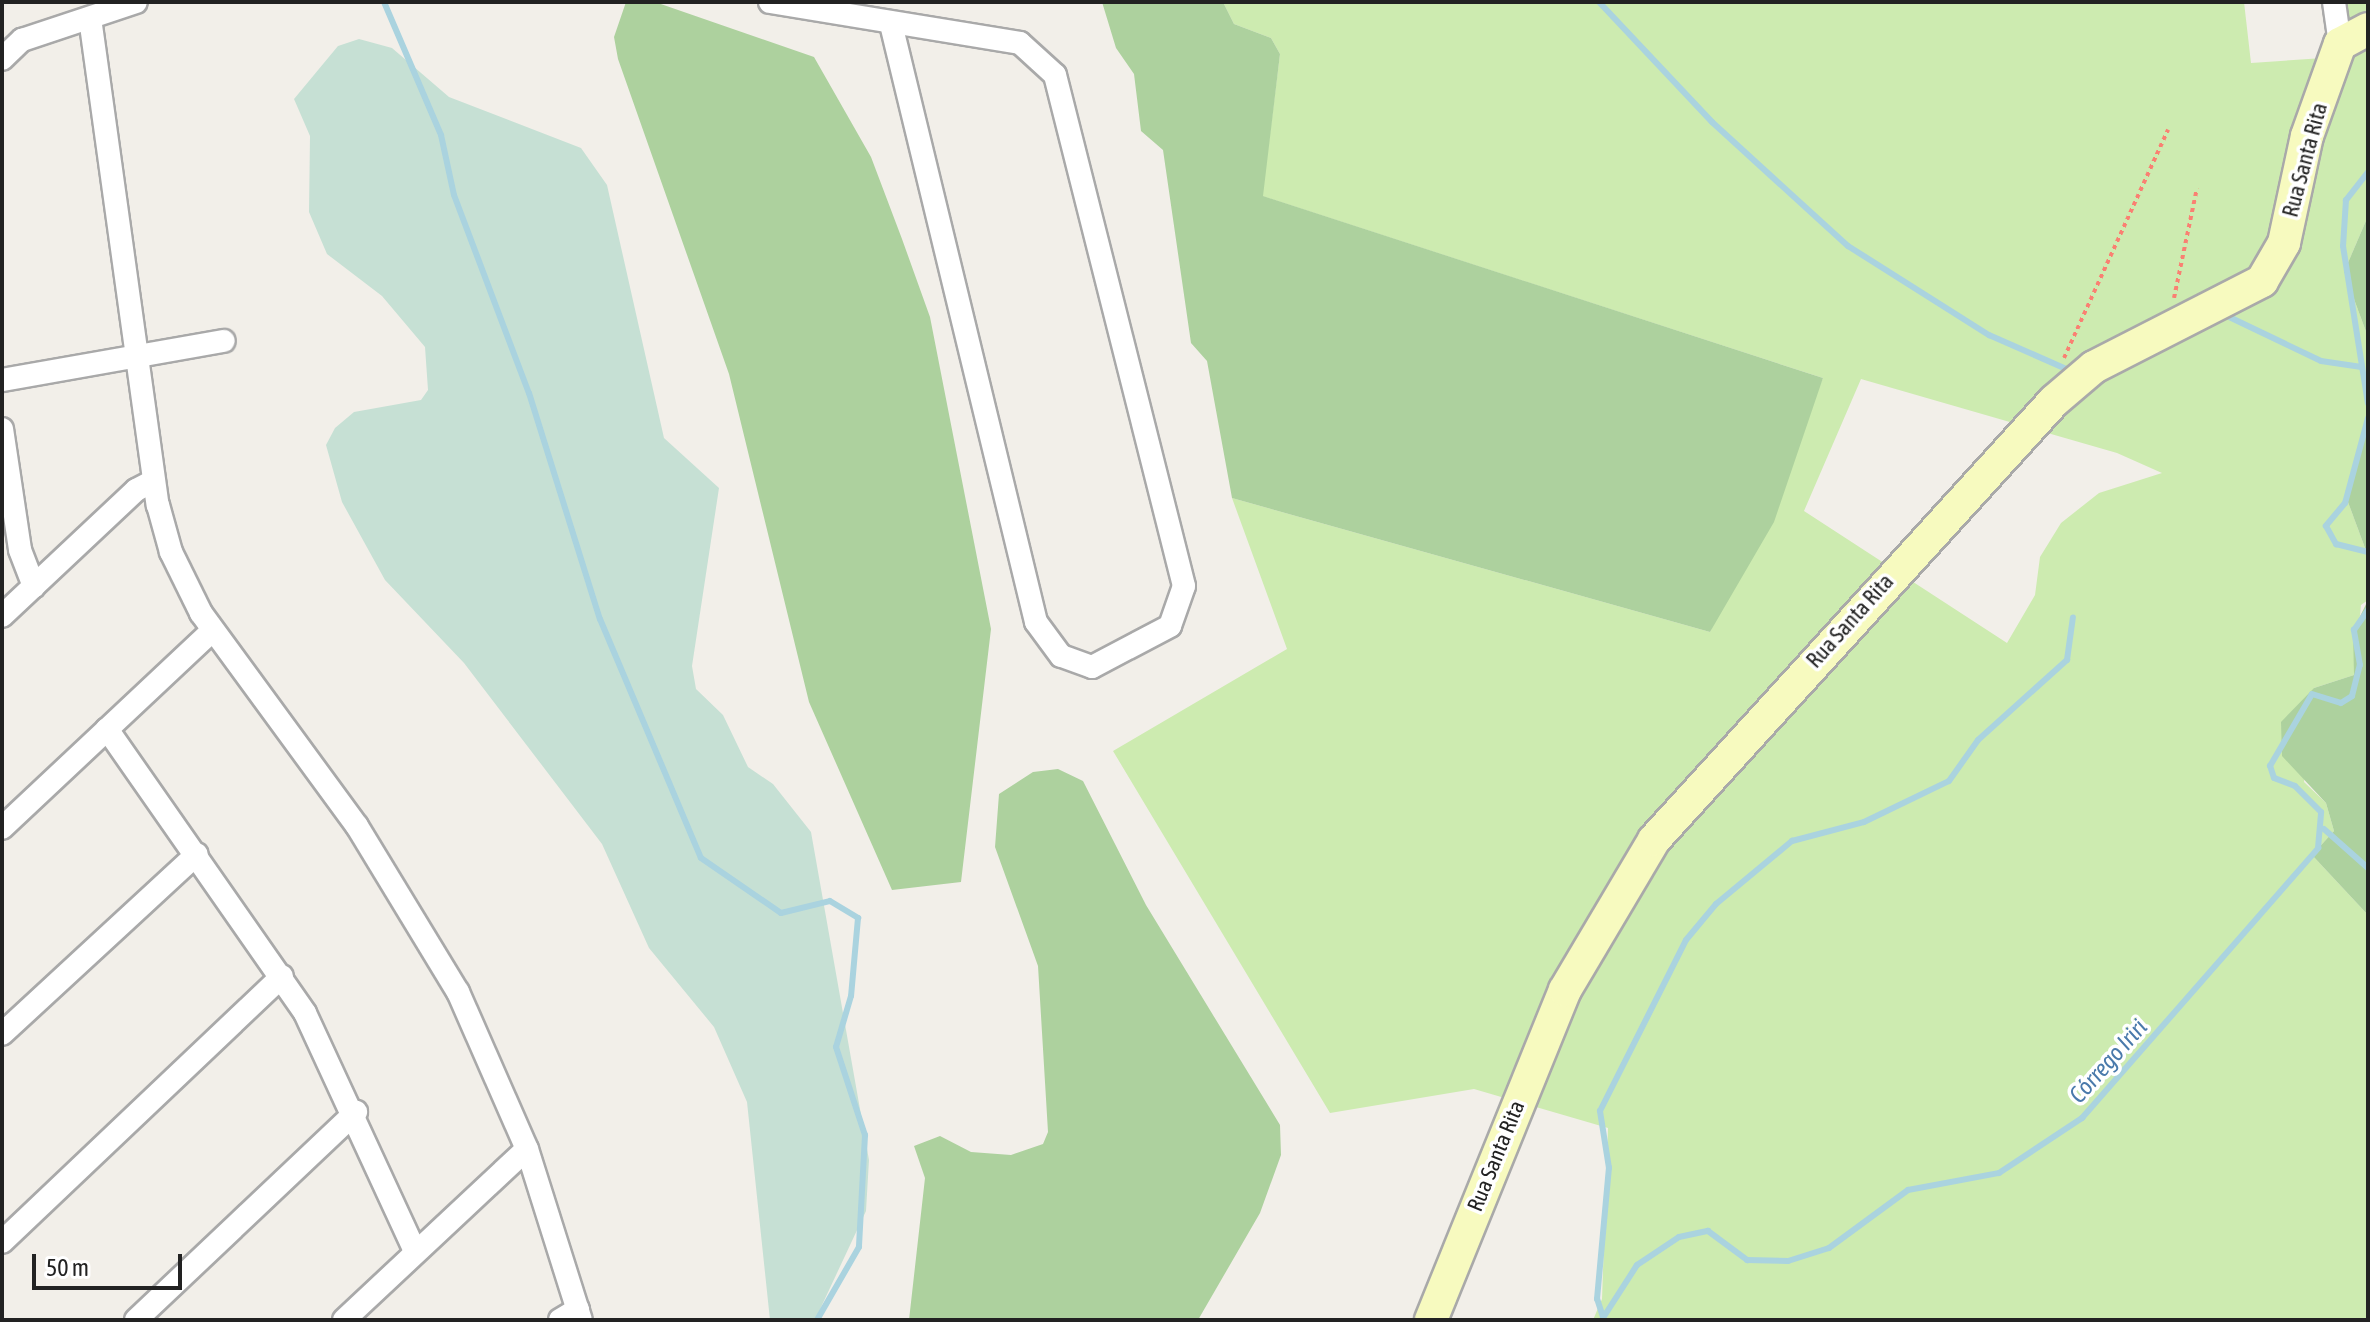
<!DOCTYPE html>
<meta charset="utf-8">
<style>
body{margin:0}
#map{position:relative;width:2370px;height:1322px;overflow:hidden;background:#f2efe9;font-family:"Asap Condensed",sans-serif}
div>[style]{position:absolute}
.grass>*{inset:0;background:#cdebb0}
.forest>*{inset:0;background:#add19e}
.wetland>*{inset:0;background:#c6e0d4}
.stream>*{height:6px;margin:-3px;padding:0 3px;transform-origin:3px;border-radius:3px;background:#aad3df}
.path>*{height:4px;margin-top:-2px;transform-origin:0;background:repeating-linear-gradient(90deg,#fa8072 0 4px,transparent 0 8px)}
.roads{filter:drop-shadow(2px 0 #a9a9a9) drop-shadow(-2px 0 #a9a9a9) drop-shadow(0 2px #a9a9a9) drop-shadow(0 -2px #a9a9a9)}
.street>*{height:22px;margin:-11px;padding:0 11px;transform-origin:11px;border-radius:11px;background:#fff}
.secondary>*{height:32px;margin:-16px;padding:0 16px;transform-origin:16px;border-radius:16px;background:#f7fabf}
span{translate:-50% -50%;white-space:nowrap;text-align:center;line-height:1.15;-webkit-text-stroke:7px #fff;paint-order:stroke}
.street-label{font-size:22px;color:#222}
.water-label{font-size:24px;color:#4a7aab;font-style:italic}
.frame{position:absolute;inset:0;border:4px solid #222;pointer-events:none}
.scale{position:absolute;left:32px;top:1254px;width:150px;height:36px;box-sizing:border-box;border:4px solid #222;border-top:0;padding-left:10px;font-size:24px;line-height:28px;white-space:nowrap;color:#222;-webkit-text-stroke:6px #fff;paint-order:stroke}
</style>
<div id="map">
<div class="grass">
<i style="clip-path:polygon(evenodd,1223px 2px,2244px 2px,2251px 63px,2323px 58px,2328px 2px,2368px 2px,2368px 216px,2344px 272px,2368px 337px,2368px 411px,2345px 494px,2368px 556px,2368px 600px,2361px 605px,2354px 675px,2314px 688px,2304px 782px,2326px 803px,2334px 831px,2312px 855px,2368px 915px,2368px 1320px,1593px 1320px,1602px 1299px,1608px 1128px,1474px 1089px,1330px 1113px,1113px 751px,1287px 649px,1232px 498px,1710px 632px,1823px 378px,1262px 196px,1280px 54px,1271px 38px,1234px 24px,1223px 2px,1861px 379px,2117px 453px,2162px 473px,2099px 493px,2061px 523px,2040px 557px,2035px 595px,2007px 643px,1804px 511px,1861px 379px)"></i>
</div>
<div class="forest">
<i style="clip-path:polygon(626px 2px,655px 2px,814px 57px,871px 157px,902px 239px,930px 317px,991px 629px,961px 882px,892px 890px,809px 702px,729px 374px,618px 59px,614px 37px)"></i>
<i style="clip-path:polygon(1102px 2px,1223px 2px,1234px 24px,1271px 38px,1280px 54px,1263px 196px,1823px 378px,1774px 522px,1710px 632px,1232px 498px,1207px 361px,1191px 343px,1163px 150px,1141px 131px,1134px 74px,1116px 48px)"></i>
<i style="clip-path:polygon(2368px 216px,2368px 337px,2344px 272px)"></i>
<i style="clip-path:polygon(2368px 411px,2368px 556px,2345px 494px)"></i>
<i style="clip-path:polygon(2368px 600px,2368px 915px,2312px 855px,2334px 831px,2326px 803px,2282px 756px,2281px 722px,2314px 688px,2354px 675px,2353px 631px)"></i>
<i style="clip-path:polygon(1058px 769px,1083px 781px,1146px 905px,1280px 1125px,1281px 1155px,1260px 1213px,1198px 1320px,909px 1320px,925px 1178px,914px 1146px,940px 1136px,971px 1152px,1011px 1155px,1043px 1144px,1048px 1132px,1038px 966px,995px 847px,999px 794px,1033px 772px)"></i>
</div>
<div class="wetland">
<i style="clip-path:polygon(359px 39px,392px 48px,449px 97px,581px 148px,607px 185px,664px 438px,719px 488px,692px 666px,696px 689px,723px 715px,748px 767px,773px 784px,811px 832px,869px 1160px,866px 1211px,815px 1320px,770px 1320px,747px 1102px,714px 1027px,649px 948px,602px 844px,464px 663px,385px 580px,342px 502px,326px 445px,335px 428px,354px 412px,421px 400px,428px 390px,425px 347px,382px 296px,327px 254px,309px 212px,310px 136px,294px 99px,338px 46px)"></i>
</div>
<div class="stream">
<i style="left:384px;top:2px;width:145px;rotate:66.8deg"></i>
<i style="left:441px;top:135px;width:61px;rotate:77.8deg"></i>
<i style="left:454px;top:195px;width:212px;rotate:69.3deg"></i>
<i style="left:529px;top:393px;width:237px;rotate:72.6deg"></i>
<i style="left:600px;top:619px;width:259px;rotate:67.1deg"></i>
<i style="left:701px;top:858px;width:97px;rotate:34.5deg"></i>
<i style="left:781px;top:913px;width:50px;rotate:-13.8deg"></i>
<i style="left:830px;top:901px;width:33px;rotate:31deg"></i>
<i style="left:858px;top:918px;width:78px;rotate:95.1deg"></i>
<i style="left:851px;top:996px;width:53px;rotate:106.4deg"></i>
<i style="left:836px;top:1047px;width:93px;rotate:71.8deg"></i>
<i style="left:865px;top:1135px;width:112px;rotate:93.1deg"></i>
<i style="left:859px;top:1247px;width:84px;rotate:119.9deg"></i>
<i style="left:1599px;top:2px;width:165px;rotate:46.7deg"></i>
<i style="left:1712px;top:122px;width:184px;rotate:42.4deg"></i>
<i style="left:1848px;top:246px;width:167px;rotate:32.3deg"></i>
<i style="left:1989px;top:335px;width:90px;rotate:23.7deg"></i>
<i style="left:2368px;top:172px;width:36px;rotate:128deg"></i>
<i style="left:2346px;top:200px;width:46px;rotate:93.7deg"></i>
<i style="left:2343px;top:246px;width:159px;rotate:81deg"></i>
<i style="left:2225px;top:315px;width:106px;rotate:25.6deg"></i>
<i style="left:2321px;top:361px;width:41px;rotate:8.3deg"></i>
<i style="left:2368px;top:418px;width:88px;rotate:105.1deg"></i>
<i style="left:2345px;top:503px;width:30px;rotate:130deg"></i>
<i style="left:2326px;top:526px;width:21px;rotate:61deg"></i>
<i style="left:2336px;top:544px;width:33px;rotate:14deg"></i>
<i style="left:2324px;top:829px;width:59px;rotate:41.6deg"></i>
<i style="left:1603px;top:1317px;width:19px;rotate:-108deg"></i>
<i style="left:1597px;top:1299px;width:132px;rotate:-84.8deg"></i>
<i style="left:1609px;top:1168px;width:58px;rotate:-99deg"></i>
<i style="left:1600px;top:1111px;width:191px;rotate:-63.3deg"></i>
<i style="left:1686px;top:940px;width:47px;rotate:-50.2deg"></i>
<i style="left:1716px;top:904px;width:99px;rotate:-39.7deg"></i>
<i style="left:1792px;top:841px;width:74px;rotate:-14.8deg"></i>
<i style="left:1864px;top:822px;width:94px;rotate:-25.8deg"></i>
<i style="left:1949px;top:781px;width:50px;rotate:-54.7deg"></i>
<i style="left:1978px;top:740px;width:120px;rotate:-42deg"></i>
<i style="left:2067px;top:660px;width:43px;rotate:-82.1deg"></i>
<i style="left:1603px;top:1318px;width:63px;rotate:-57.3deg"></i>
<i style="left:1637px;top:1265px;width:50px;rotate:-33.7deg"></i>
<i style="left:1679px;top:1237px;width:30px;rotate:-12deg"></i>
<i style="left:1708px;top:1231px;width:49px;rotate:36.6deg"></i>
<i style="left:1747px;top:1260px;width:41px;rotate:1.4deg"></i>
<i style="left:1788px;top:1261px;width:43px;rotate:-17.6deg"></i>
<i style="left:1829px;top:1248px;width:98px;rotate:-36.3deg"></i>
<i style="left:1908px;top:1190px;width:93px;rotate:-10.6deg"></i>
<i style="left:1999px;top:1173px;width:100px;rotate:-33.5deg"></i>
<i style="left:2082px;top:1118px;width:359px;rotate:-48.8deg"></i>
<i style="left:2318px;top:848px;width:36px;rotate:-85deg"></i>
<i style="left:2321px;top:812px;width:37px;rotate:-135deg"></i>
<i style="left:2295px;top:786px;width:22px;rotate:-159deg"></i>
<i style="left:2274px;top:778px;width:13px;rotate:-108deg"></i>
<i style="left:2270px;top:766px;width:83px;rotate:-59.7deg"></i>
<i style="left:2312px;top:694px;width:30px;rotate:17deg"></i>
<i style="left:2341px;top:703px;width:13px;rotate:-32deg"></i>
<i style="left:2352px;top:696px;width:32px;rotate:-76deg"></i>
<i style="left:2360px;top:665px;width:36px;rotate:-100deg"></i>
<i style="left:2354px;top:630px;width:24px;rotate:-55deg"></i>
</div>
<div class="path">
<i style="left:2174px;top:298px;width:112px;rotate:-78.2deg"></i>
<i style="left:2064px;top:358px;width:251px;rotate:-65.5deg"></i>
</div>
<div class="roads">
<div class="street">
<i style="left:770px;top:2px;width:253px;rotate:9.3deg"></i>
<i style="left:1020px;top:43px;width:47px;rotate:42.4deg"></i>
<i style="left:1055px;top:75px;width:527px;rotate:75.83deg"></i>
<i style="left:1184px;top:586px;width:42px;rotate:109.3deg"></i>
<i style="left:1170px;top:626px;width:88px;rotate:152.3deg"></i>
<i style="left:1092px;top:667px;width:33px;rotate:-160deg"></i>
<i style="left:1061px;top:656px;width:42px;rotate:-126.3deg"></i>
<i style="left:1036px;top:622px;width:615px;rotate:-103.63deg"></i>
<i style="left:2334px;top:2px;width:42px;rotate:81.9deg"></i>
<i style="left:90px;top:18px;width:492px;rotate:82.1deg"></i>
<i style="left:158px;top:505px;width:49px;rotate:74.5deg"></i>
<i style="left:171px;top:552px;width:68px;rotate:63.8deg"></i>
<i style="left:201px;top:613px;width:264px;rotate:53.8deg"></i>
<i style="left:357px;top:826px;width:194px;rotate:58.7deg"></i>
<i style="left:458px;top:992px;width:171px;rotate:66.3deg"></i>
<i style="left:527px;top:1149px;width:179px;rotate:72.5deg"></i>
<i style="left:2px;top:59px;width:28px;rotate:-44deg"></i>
<i style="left:22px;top:40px;width:120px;rotate:-18.4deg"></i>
<i style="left:2px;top:380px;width:225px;rotate:-10deg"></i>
<i style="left:2px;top:429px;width:122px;rotate:81.5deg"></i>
<i style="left:20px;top:550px;width:39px;rotate:69deg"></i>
<i style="left:2px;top:616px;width:184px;rotate:-43.2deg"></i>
<i style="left:136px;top:490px;width:20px;rotate:-27deg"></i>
<i style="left:107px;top:729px;width:346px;rotate:55.1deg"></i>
<i style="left:305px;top:1013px;width:262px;rotate:65.2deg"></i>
<i style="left:2px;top:828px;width:289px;rotate:-43.2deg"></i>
<i style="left:2px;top:1034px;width:265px;rotate:-42.7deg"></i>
<i style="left:2px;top:1242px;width:386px;rotate:-43.5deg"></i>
<i style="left:136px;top:1320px;width:303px;rotate:-43.4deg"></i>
<i style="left:344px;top:1320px;width:250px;rotate:-43.1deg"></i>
<i style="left:560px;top:1320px;width:21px;rotate:-31deg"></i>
</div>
<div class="secondary">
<i style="left:1431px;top:1320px;width:356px;rotate:-67.9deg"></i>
<i style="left:1565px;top:990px;width:174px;rotate:-59.3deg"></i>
<i style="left:1654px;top:840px;width:594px;rotate:-47.66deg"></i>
<i style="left:2054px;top:401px;width:52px;rotate:-40.4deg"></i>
<i style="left:2094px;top:367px;width:189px;rotate:-27.1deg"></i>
<i style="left:2262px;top:281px;width:44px;rotate:-59.9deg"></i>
<i style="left:2284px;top:243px;width:109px;rotate:-77.9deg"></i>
<i style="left:2307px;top:136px;width:98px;rotate:-70.3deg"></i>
<i style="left:2340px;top:44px;width:32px;rotate:-28deg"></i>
</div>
</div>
<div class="street-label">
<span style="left:2305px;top:160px;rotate:-75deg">Rua Santa Rita</span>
<span style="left:1850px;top:621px;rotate:-48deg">Rua Santa Rita</span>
<span style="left:1496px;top:1156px;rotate:-68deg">Rua Santa Rita</span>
</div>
<div class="water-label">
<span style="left:2108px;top:1061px;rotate:-48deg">Córrego Iriri</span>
</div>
<div class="frame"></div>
<div class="scale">50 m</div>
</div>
